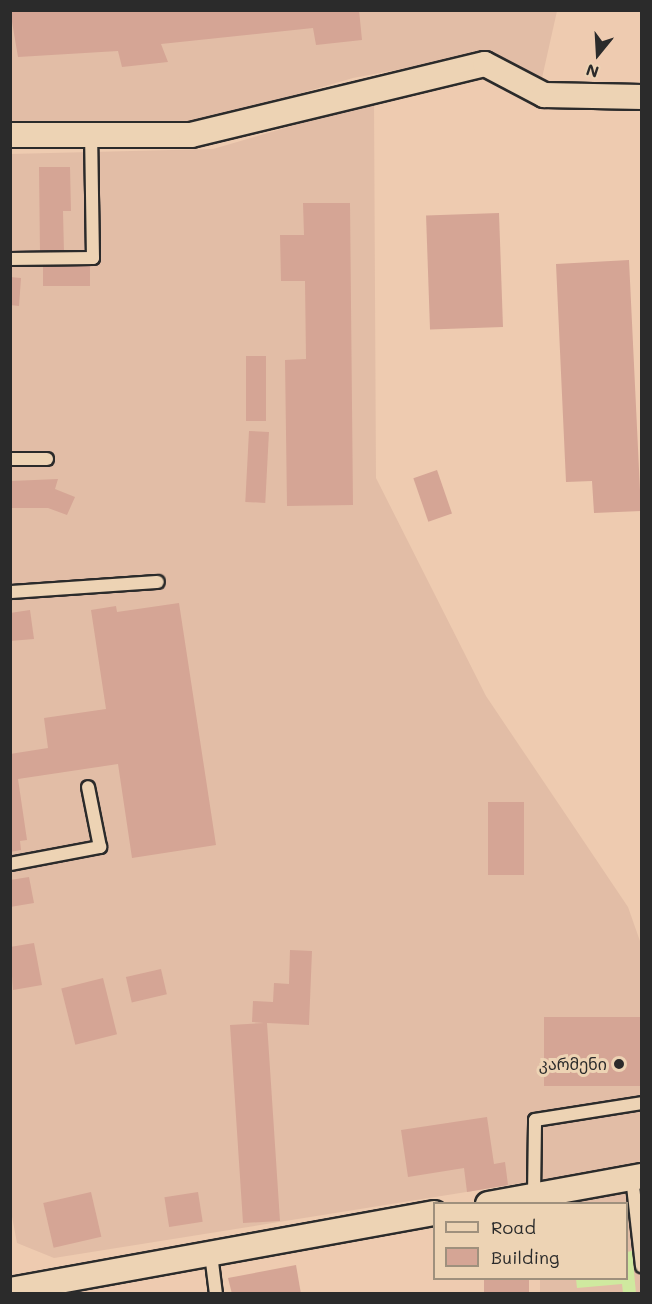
<!DOCTYPE html>
<meta charset="utf-8">
<style>
body{margin:0}
#map{position:relative;width:652px;height:1304px;overflow:hidden;background:#eecbb0;font-family:Mali,"Noto Sans Georgian",sans-serif}
div>[style]{position:absolute}
.built>*{inset:0;background:#e2bda6}
.green>*{inset:0;background:#cfe99f}
.building>*{inset:0;background:#d5a595;transform-origin:0 0}
.roads{filter:drop-shadow(2px 0 #2b2b2b) drop-shadow(-2px 0 #2b2b2b) drop-shadow(0 2px #2b2b2b) drop-shadow(0 -2px #2b2b2b)}
.service>*{height:12px;margin:-6px;padding:0 6px;transform-origin:6px;border-radius:6px;background:#edd3b4}
.minor>*{height:24px;margin:-12px;padding:0 12px;transform-origin:12px;border-radius:12px;background:#edd3b4}
.dots>*{width:16px;height:16px;translate:-50% -50%;box-sizing:border-box;border:3px solid #edd3b4;border-radius:50%}
span{translate:-50% -50%;white-space:nowrap;text-align:center;line-height:1.15;-webkit-text-stroke:6px #edd3b4;paint-order:stroke}
.poi-label{font-size:16px;color:#2b2b2b}
.right{translate:-100% -50%;text-align:right}
.frame{position:absolute;inset:0;border:12px solid #2b2b2b;pointer-events:none}
.legend{position:absolute;left:433px;top:1202px;width:195px;height:78px;box-sizing:border-box;background:#edd3b4;border:2px solid #9f907d;margin:0;padding:8px 10px;list-style:none;font-size:18px;color:#2b2b2b}
.legend li{display:flex;align-items:center;gap:12px;height:30px}
.legend b{width:30px;border:2px solid #9f907d}
.north{position:absolute;left:568px;top:24px;width:60px;height:60px;-webkit-text-stroke:4px #edd3b4;paint-order:stroke;rotate:198deg;font-size:16px;font-weight:700;line-height:24px;text-align:center;color:#2b2b2b}
.north::after{content:'';display:block;margin:auto;width:21px;height:27px;background:#2b2b2b;clip-path:polygon(50% 0,100% 100%,50% 72%,0 100%)}
</style>
<div id="map">
<div class="built">
<i style="clip-path:polygon(10px 11px,557px 11px,542px 78px,487px 53px,353px 78px,195px 124px,11px 125px)"></i>
<i style="clip-path:polygon(374px 102px,376px 478px,486px 696px,628px 907px,641px 944px,641px 1164px,54px 1258px,17px 1243px,10px 1206px,10px 154px,213px 149px)"></i>
<i style="clip-path:polygon(641px 1185px,641px 1293px,540px 1293px,540px 1279px,626px 1278px,626px 1204px,545px 1203px)"></i>
</div>
<div class="green">
<i style="clip-path:polygon(632px 1251px,636px 1293px,623px 1293px,622px 1284px,577px 1288px,576px 1279px,626px 1278px,627px 1252px)"></i>
</div>
<div class="building">
<i style="clip-path:polygon(10px 10px,359px 10px,362px 40px,316px 45px,313px 28px,161px 44px,168px 62px,122px 67px,118px 51px,18px 57px)"></i>
<i style="clip-path:polygon(39px 167px,70px 167px,71px 211px,63px 211px,64px 253px,40px 253px)"></i>
<i style="clip-path:polygon(303px 203px,350px 203px,353px 505px,287px 506px,285px 360px,306px 359px,305px 281px,281px 281px,280px 235px,304px 235px)"></i>
<i style="left:499px;top:213px;width:114px;height:73px;rotate:88deg"></i>
<i style="clip-path:polygon(629px 260px,641px 511px,594px 513px,592px 481px,566px 482px,556px 264px)"></i>
<i style="left:90px;top:262px;width:24px;height:47px;rotate:90deg"></i>
<i style="clip-path:polygon(10px 277px,21px 278px,19px 306px,10px 305px)"></i>
<i style="left:246px;top:356px;width:20px;height:65px"></i>
<i style="left:249px;top:431px;width:20px;height:71px;rotate:3deg"></i>
<i style="left:437px;top:470px;width:46px;height:25px;rotate:71deg"></i>
<i style="clip-path:polygon(58px 479px,55px 489px,75px 497px,67px 515px,48px 508px,10px 508px,11px 481px)"></i>
<i style="clip-path:polygon(179px 603px,216px 845px,132px 858px,118px 764px,18px 779px,27px 840px,20px 841px,21px 850px,10px 852px,10px 754px,48px 748px,44px 718px,106px 709px,91px 610px,116px 606px,117px 612px)"></i>
<i style="clip-path:polygon(30px 610px,34px 639px,10px 641px,10px 613px)"></i>
<i style="left:488px;top:802px;width:36px;height:73px"></i>
<i style="clip-path:polygon(29px 877px,34px 903px,10px 907px,10px 880px)"></i>
<i style="clip-path:polygon(34px 943px,42px 985px,13px 990px,10px 947px)"></i>
<i style="clip-path:polygon(290px 950px,312px 951px,309px 1025px,267px 1023px,280px 1221px,243px 1223px,230px 1025px,264px 1023px,252px 1022px,253px 1001px,273px 1002px,274px 983px,289px 984px)"></i>
<i style="left:161px;top:969px;width:26px;height:36px;rotate:77deg"></i>
<i style="left:103px;top:978px;width:58px;height:43px;rotate:76deg"></i>
<i style="left:642px;top:1017px;width:69px;height:98px;rotate:90deg"></i>
<i style="clip-path:polygon(487px 1117px,494px 1164px,505px 1162px,508px 1185px,467px 1192px,464px 1168px,408px 1177px,401px 1130px)"></i>
<i style="left:91px;top:1192px;width:46px;height:49px;rotate:77deg"></i>
<i style="left:198px;top:1192px;width:30px;height:34px;rotate:81deg"></i>
<i style="clip-path:polygon(296px 1265px,301px 1294px,232px 1294px,228px 1278px)"></i>
<i style="left:484px;top:1278px;width:45px;height:16px"></i>
</div>
<div class="roads">
<div class="service">
<i style="left:10px;top:259px;width:83px;rotate:-0.7deg"></i>
<i style="left:93px;top:258px;width:123px;rotate:-90.9deg"></i>
<i style="left:10px;top:459px;width:37px"></i>
<i style="left:10px;top:592px;width:148px;rotate:-3.9deg"></i>
<i style="left:10px;top:864px;width:92px;rotate:-10.7deg"></i>
<i style="left:100px;top:847px;width:61px;rotate:-101.3deg"></i>
<i style="left:632px;top:1177px;width:90px;rotate:83.6deg"></i>
<i style="left:534px;top:1195px;width:75px;rotate:-89.2deg"></i>
<i style="left:535px;top:1120px;width:108px;rotate:-9deg"></i>
<i style="left:211px;top:1254px;width:40px;rotate:82.9deg"></i>
</div>
<div class="minor">
<i style="left:10px;top:135px;width:181px"></i>
<i style="left:191px;top:135px;width:302px;rotate:-13.6deg"></i>
<i style="left:485px;top:64px;width:67px;rotate:27.7deg"></i>
<i style="left:544px;top:95px;width:98px;rotate:1.2deg"></i>
<i style="left:488px;top:1204px;width:157px;rotate:-10.3deg"></i>
<i style="left:10px;top:1290px;width:431px;rotate:-10.3deg"></i>
</div>
</div>
<div class="dots">
<i style="left:619px;top:1064px;background:#2b2b2b"></i>
</div>
<div class="poi-label">
<span class="right" style="left:607px;top:1064px">კარმენი</span>
</div>
<div class="frame"></div>
<ul class="legend">
<li><b style="height:8px;background:#edd3b4"></b>Road</li>
<li><b style="height:16px;background:#d5a595"></b>Building</li>
</ul>
<div class="north">N</div>
</div>
